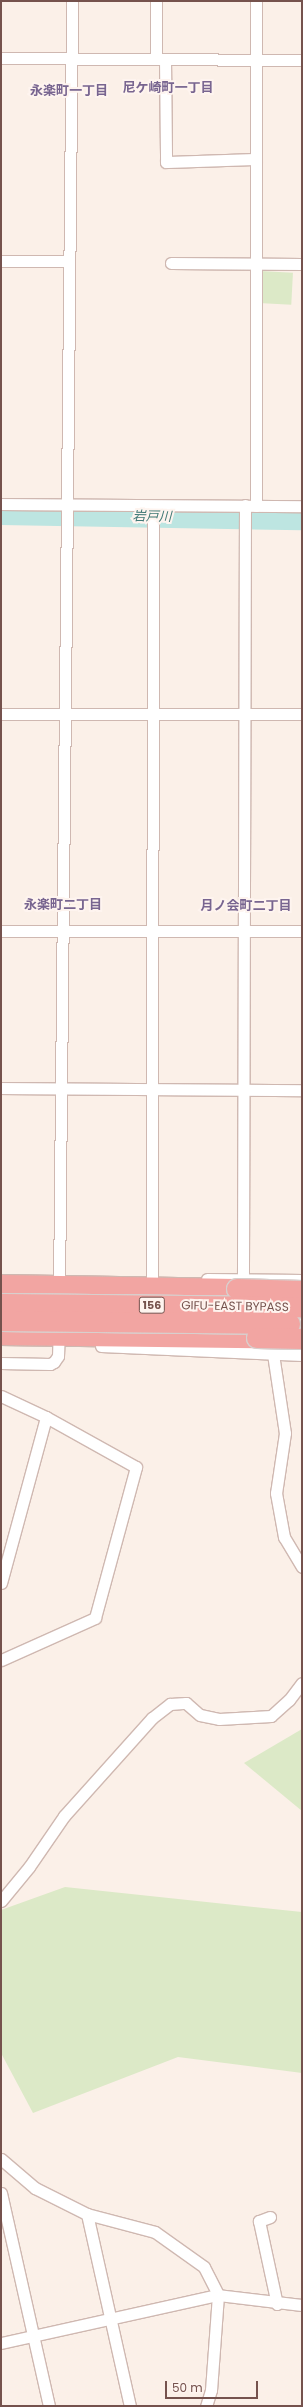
<!DOCTYPE html>
<meta charset="utf-8">
<style>
body{margin:0}
#map{position:relative;width:303px;height:2407px;overflow:hidden;background:#fbf0e8;font-family:Poppins,"Noto Sans JP",sans-serif}
div>[style]{position:absolute}
.green>*{inset:0;background:#dce9c7;transform-origin:0 0}
.river>*{height:22px;margin:-11px;padding:0 11px;transform-origin:11px;border-radius:11px;background:#bde5e1}
.roads{filter:drop-shadow(1px 0 #cfb8b1) drop-shadow(-1px 0 #cfb8b1) drop-shadow(0 1px #cfb8b1) drop-shadow(0 -1px #cfb8b1)}
.street>*{height:11px;margin:-5.5px;padding:0 5.5px;transform-origin:5.5px;border-radius:5.5px;background:#fff}
.highway>*{height:20px;margin:-10px;padding:0 10px;transform-origin:10px;border-radius:10px;background:#f2a5a2}
.bridges{filter:drop-shadow(1px 0 #d8cfcd) drop-shadow(-1px 0 #d8cfcd) drop-shadow(0 1px #d8cfcd) drop-shadow(0 -1px #d8cfcd)}
.highway-bridge>*{height:20px;margin:-10px;padding:0 10px;transform-origin:10px;border-radius:10px;background:#f2a5a2}
span{translate:-50% -50%;white-space:nowrap;text-align:center;line-height:1.15;-webkit-text-stroke:4px #fef4ef;paint-order:stroke}
.shield-label span{padding:1px 3px;background:#fef4ef;border:1px solid;border-radius:3px;-webkit-text-stroke-width:0}
.shield-label{font-size:11px;color:#75524d;font-weight:700}
.street-label{font-size:12px;color:#75524d}
.neighbourhood-label{font-size:13px;color:#786590;font-weight:700}
.water-label{font-size:13px;color:#417976;font-style:italic}
.frame{position:absolute;inset:0;border:2px solid #75524d;pointer-events:none}
.scale{position:absolute;left:165px;top:2381px;width:93px;height:18px;box-sizing:border-box;border:2px solid #75524d;border-top:0;padding-left:5px;font-size:12px;line-height:14px;white-space:nowrap;color:#75524d;-webkit-text-stroke:3px #fef4ef;paint-order:stroke}
</style>
<div id="map">
<div class="green">
<i style="left:260px;top:271px;width:33px;height:32px;rotate:3deg"></i>
<i style="clip-path:polygon(302px 1729px,302px 1811px,244px 1763px)"></i>
<i style="clip-path:polygon(65px 1887px,302px 1912px,302px 2073px,178px 2057px,33px 2113px,1px 2053px,1px 1910px)"></i>
</div>
<div class="river">
<i style="left:1px;top:514px;width:301px;rotate:1deg"></i>
</div>
<div class="roads">
<div class="street">
<i style="left:256px;top:1px;width:505px;rotate:90deg"></i>
<i style="left:1px;top:58px;width:301px;rotate:0.4deg"></i>
<i style="left:156px;top:59px;width:58px;rotate:-90deg"></i>
<i style="left:165px;top:59px;width:103px;rotate:89.4deg"></i>
<i style="left:166px;top:162px;width:90px;rotate:-1.9deg"></i>
<i style="left:1px;top:261px;width:68px"></i>
<i style="left:171px;top:263px;width:131px;rotate:0.4deg"></i>
<i style="left:1px;top:504px;width:301px;rotate:0.4deg"></i>
<i style="left:245px;top:505px;width:774px;rotate:90.15deg"></i>
<i style="left:243px;top:1279px;width:15px;rotate:70deg"></i>
<i style="left:1px;top:714px;width:301px"></i>
<i style="left:1px;top:931px;width:301px"></i>
<i style="left:1px;top:1088px;width:301px;rotate:0.4deg"></i>
<i style="left:152px;top:1278px;width:772px;rotate:-89.93deg"></i>
<i style="left:207px;top:1279px;width:95px;rotate:0.6deg"></i>
<i style="left:59px;top:1290px;width:1289px;rotate:-89.42deg"></i>
<i style="left:265px;top:1335px;width:21px;rotate:67deg"></i>
<i style="left:273px;top:1354px;width:80px;rotate:81.4deg"></i>
<i style="left:285px;top:1433px;width:61px;rotate:98.5deg"></i>
<i style="left:276px;top:1493px;width:45px;rotate:79.7deg"></i>
<i style="left:284px;top:1537px;width:35px;rotate:59deg"></i>
<i style="left:101px;top:1346px;width:201px;rotate:2.6deg"></i>
<i style="left:1px;top:1363px;width:49px;rotate:1.2deg"></i>
<i style="left:50px;top:1364px;width:4px;rotate:-27deg"></i>
<i style="left:54px;top:1362px;width:7px;rotate:-56deg"></i>
<i style="left:58px;top:1356px;width:25px;rotate:-88deg"></i>
<i style="left:1px;top:1396px;width:50px;rotate:25deg"></i>
<i style="left:46px;top:1417px;width:103px;rotate:29.1deg"></i>
<i style="left:136px;top:1467px;width:156px;rotate:105.2deg"></i>
<i style="left:95px;top:1618px;width:103px;rotate:155.9deg"></i>
<i style="left:1px;top:1583px;width:172px;rotate:-74.8deg"></i>
<i style="left:1px;top:1901px;width:44px;rotate:-50.5deg"></i>
<i style="left:29px;top:1867px;width:62px;rotate:-55.5deg"></i>
<i style="left:64px;top:1816px;width:132px;rotate:-48.1deg"></i>
<i style="left:152px;top:1718px;width:23px;rotate:-38deg"></i>
<i style="left:170px;top:1704px;width:16px;rotate:-4deg"></i>
<i style="left:186px;top:1703px;width:18px;rotate:41deg"></i>
<i style="left:200px;top:1715px;width:19px;rotate:12deg"></i>
<i style="left:219px;top:1719px;width:52px;rotate:-3.3deg"></i>
<i style="left:271px;top:1716px;width:24px;rotate:-42deg"></i>
<i style="left:289px;top:1700px;width:21px;rotate:-53deg"></i>
<i style="left:1px;top:2159px;width:45px;rotate:40.5deg"></i>
<i style="left:35px;top:2188px;width:58px;rotate:26.6deg"></i>
<i style="left:87px;top:2214px;width:70px;rotate:14.8deg"></i>
<i style="left:155px;top:2232px;width:60px;rotate:35.5deg"></i>
<i style="left:204px;top:2267px;width:31px;rotate:63deg"></i>
<i style="left:218px;top:2295px;width:95px;rotate:94.2deg"></i>
<i style="left:211px;top:2390px;width:17px;rotate:107deg"></i>
<i style="left:1px;top:2193px;width:218px;rotate:77.3deg"></i>
<i style="left:87px;top:2214px;width:197px;rotate:77.4deg"></i>
<i style="left:270px;top:2217px;width:12px;rotate:160deg"></i>
<i style="left:259px;top:2221px;width:85px;rotate:77.8deg"></i>
<i style="left:1px;top:2343px;width:222px;rotate:-12.5deg"></i>
<i style="left:218px;top:2295px;width:85px;rotate:6.8deg"></i>
</div>
<div class="highway">
<i style="left:1px;top:1285px;width:236px;rotate:1deg"></i>
<i style="left:1px;top:1335px;width:256px;rotate:0.7deg"></i>
</div>
</div>
<div class="bridges">
<div class="highway-bridge">
<i style="left:237px;top:1289px;width:65px;rotate:1.8deg"></i>
<i style="left:1px;top:1304px;width:301px;rotate:0.6deg"></i>
<i style="left:1px;top:1321px;width:289px;rotate:0.6deg"></i>
<i style="left:257px;top:1338px;width:45px;rotate:1.3deg"></i>
</div>
</div>
<div class="shield-label">
<span style="left:152px;top:1305px">156</span>
</div>
<div class="street-label">
<span style="left:235px;top:1306px;rotate:1deg">GIFU-EAST BYPASS</span>
</div>
<div class="neighbourhood-label">
<span style="left:168px;top:88px">尼ケ崎町一丁目</span>
<span style="left:69px;top:91px">永楽町一丁目</span>
<span style="left:63px;top:905px">永楽町二丁目</span>
<span style="left:246px;top:906px">月ノ会町二丁目</span>
</div>
<div class="water-label">
<span style="left:152px;top:517px;rotate:1deg">岩戸川</span>
</div>
<div class="frame"></div>
<div class="scale">50 m</div>
</div>
